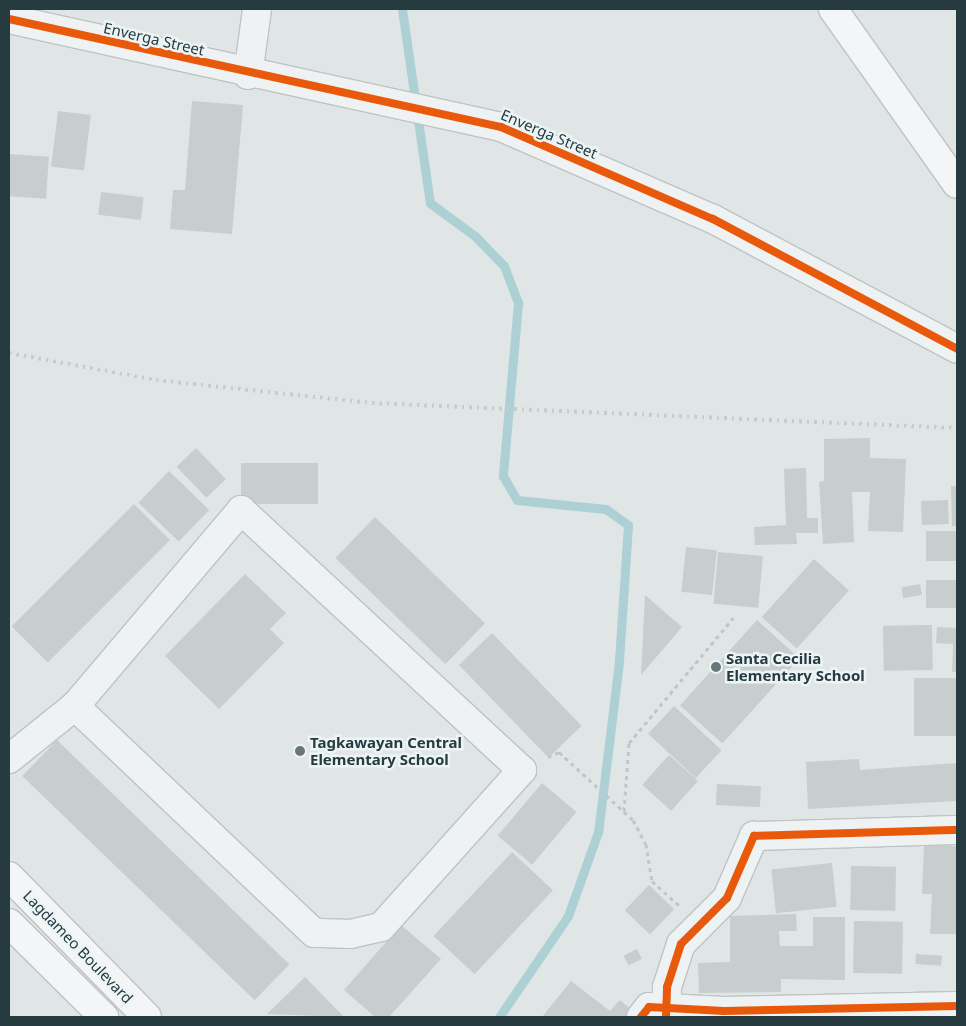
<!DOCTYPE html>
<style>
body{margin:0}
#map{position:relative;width:966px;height:1026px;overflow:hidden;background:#e0e5e5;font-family:"Noto Sans",sans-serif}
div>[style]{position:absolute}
.stream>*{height:9px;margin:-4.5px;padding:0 4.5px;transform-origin:4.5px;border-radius:4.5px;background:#acd0d3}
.building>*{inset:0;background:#c8cdcd;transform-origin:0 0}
.path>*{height:3px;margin-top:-1.5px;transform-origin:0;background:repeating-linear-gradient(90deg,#c1c6c7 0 4px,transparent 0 8px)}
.roads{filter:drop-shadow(1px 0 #bec3c3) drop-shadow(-1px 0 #bec3c3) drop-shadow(0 1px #bec3c3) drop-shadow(0 -1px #bec3c3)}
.minor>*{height:28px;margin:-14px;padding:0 14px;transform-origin:14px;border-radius:14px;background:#eff2f2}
.major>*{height:28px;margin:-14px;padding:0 14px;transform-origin:14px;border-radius:14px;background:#f4f5f6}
.rail>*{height:4px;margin-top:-2px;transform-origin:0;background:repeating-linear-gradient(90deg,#c8cccd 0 2.5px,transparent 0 7.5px)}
.cycleway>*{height:8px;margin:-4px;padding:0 4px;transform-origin:4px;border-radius:4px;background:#e8590c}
.dots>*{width:14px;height:14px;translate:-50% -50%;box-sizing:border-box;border:2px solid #edf4f6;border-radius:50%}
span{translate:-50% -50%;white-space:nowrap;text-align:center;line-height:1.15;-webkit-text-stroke:5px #edf4f6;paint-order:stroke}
.street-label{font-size:15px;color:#263b40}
.poi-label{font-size:15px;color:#263b40;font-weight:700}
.left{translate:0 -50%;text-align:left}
.frame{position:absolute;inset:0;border:10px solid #263b40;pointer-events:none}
</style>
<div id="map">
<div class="stream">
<i style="left:402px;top:9px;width:196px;rotate:81.8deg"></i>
<i style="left:430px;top:203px;width:56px;rotate:36.3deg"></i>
<i style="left:475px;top:236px;width:42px;rotate:46deg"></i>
<i style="left:504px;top:266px;width:40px;rotate:69deg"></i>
<i style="left:518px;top:303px;width:174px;rotate:95deg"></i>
<i style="left:503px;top:476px;width:28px;rotate:60deg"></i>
<i style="left:517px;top:500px;width:89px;rotate:5.8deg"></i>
<i style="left:606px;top:509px;width:27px;rotate:36deg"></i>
<i style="left:628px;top:525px;width:137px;rotate:93.8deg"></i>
<i style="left:619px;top:662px;width:171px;rotate:97deg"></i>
<i style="left:598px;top:832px;width:89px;rotate:109.7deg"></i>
<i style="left:568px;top:916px;width:122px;rotate:124.3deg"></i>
</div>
<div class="building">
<i style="clip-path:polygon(192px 101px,243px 105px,232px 234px,170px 229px,173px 190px,185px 190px)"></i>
<i style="left:58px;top:111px;width:33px;height:56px;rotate:7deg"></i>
<i style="left:9px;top:154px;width:40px;height:42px;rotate:4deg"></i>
<i style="left:101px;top:192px;width:43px;height:23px;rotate:7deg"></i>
<i style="clip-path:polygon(870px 438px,870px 458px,906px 459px,903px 532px,868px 531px,870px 492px,852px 492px,854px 542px,823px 544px,819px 482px,824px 481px,824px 439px)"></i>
<i style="left:196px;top:448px;width:43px;height:27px;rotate:46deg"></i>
<i style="left:241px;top:463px;width:77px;height:41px"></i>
<i style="clip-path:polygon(806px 468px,807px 518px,818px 518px,818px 533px,796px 533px,797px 544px,755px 545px,754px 527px,786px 525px,784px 469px)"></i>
<i style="left:169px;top:471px;width:56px;height:44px;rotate:44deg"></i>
<i style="clip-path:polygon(951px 486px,957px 486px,957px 526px,952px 526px)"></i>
<i style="left:948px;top:500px;width:24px;height:27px;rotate:88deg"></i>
<i style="left:134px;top:504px;width:51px;height:173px;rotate:45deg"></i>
<i style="left:375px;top:517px;width:153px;height:57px;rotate:44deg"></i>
<i style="left:957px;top:531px;width:30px;height:31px;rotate:90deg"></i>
<i style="left:686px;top:547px;width:31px;height:45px;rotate:6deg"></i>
<i style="left:718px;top:552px;width:45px;height:52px;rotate:5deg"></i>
<i style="left:814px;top:559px;width:47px;height:78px;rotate:42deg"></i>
<i style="clip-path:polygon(245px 574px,286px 613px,270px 629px,284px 643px,219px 709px,165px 656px)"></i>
<i style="left:926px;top:580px;width:31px;height:28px"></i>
<i style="left:920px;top:584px;width:11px;height:19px;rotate:80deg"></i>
<i style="clip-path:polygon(645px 595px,682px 627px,641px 675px)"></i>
<i style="left:757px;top:620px;width:57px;height:115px;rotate:42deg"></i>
<i style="left:932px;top:625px;width:45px;height:49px;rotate:89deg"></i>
<i style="clip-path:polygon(937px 627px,957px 628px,957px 672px,952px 672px,953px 644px,936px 643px)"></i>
<i style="left:492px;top:633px;width:129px;height:46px;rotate:46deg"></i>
<i style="left:957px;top:678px;width:58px;height:43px;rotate:90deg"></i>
<i style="left:674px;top:706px;width:65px;height:38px;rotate:43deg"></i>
<i style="left:57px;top:740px;width:323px;height:50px;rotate:44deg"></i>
<i style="left:669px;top:755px;width:39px;height:40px;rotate:42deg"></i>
<i style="clip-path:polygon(859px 759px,860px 770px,957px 763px,957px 801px,808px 809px,806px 762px)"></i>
<i style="left:542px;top:783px;width:45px;height:69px;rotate:40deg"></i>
<i style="left:717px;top:784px;width:44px;height:21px;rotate:3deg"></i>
<i style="clip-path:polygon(924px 846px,957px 846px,957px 934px,930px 934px,932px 894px,922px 894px)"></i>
<i style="left:512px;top:852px;width:56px;height:115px;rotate:43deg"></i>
<i style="left:832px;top:863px;width:44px;height:61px;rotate:84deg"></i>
<i style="left:851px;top:866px;width:45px;height:44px;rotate:1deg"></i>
<i style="left:649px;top:885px;width:35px;height:35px;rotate:44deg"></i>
<i style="clip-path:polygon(796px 914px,797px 931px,779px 931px,780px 946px,813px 946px,813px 917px,845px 917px,845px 980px,781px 979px,781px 992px,699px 993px,698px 963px,730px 962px,730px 916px)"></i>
<i style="left:854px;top:921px;width:49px;height:52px;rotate:1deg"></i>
<i style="clip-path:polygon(401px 925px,441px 959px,389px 1017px,375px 1017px,344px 990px)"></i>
<i style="left:637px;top:949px;width:11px;height:15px;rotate:63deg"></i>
<i style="left:916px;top:954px;width:26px;height:10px;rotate:4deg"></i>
<i style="clip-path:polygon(305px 977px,344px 1017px,267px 1014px)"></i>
<i style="clip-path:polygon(571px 981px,610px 1011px,620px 1000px,633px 1011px,629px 1017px,542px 1017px)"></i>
</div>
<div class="path">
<i style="left:548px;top:757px;width:12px;rotate:-24deg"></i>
<i style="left:559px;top:752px;width:100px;rotate:42.6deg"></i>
<i style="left:633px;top:820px;width:27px;rotate:62deg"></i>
<i style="left:646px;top:844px;width:37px;rotate:81deg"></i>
<i style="left:652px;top:881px;width:36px;rotate:42deg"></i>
<i style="left:624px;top:811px;width:68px;rotate:-85.8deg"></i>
<i style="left:629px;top:743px;width:163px;rotate:-50.2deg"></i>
</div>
<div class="roads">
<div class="minor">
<i style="left:9px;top:19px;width:504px;rotate:12.38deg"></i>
<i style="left:501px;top:127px;width:231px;rotate:23.5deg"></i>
<i style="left:713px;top:219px;width:276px;rotate:28deg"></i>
<i style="left:248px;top:75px;width:67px;rotate:-82.2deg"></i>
<i style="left:9px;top:759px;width:85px;rotate:-38.8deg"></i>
<i style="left:75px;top:706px;width:257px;rotate:-49.7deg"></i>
<i style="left:241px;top:510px;width:383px;rotate:42.8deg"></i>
<i style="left:522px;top:770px;width:211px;rotate:131.9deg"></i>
<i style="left:381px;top:927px;width:31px;rotate:167deg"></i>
<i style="left:351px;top:934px;width:37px;rotate:-178deg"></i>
<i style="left:314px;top:933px;width:330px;rotate:-136.5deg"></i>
<i style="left:641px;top:1017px;width:13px;rotate:-51deg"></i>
<i style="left:649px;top:1007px;width:75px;rotate:3.1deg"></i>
<i style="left:724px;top:1011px;width:233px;rotate:-1.2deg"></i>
<i style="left:666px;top:1017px;width:30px;rotate:-88deg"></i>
<i style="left:667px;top:987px;width:45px;rotate:-72deg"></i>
<i style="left:681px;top:944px;width:65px;rotate:-45deg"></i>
<i style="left:727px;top:898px;width:68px;rotate:-66.5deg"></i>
<i style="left:754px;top:836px;width:203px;rotate:-1.7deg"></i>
</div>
<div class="major">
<i style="left:833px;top:9px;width:214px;rotate:54.7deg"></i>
<i style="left:9px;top:876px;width:197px;rotate:45.6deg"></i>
<i style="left:9px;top:923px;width:134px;rotate:44.7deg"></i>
</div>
</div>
<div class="rail">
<i style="left:9px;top:353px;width:149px;rotate:10.4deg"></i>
<i style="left:156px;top:380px;width:217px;rotate:6.1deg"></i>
<i style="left:372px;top:403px;width:586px;rotate:2.45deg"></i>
</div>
<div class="cycleway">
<i style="left:9px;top:19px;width:504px;rotate:12.38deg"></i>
<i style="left:501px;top:127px;width:231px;rotate:23.5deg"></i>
<i style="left:713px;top:219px;width:276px;rotate:28deg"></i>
<i style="left:641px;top:1017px;width:13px;rotate:-51deg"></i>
<i style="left:649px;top:1007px;width:75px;rotate:3.1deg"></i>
<i style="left:724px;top:1011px;width:233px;rotate:-1.2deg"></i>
<i style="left:666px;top:1017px;width:30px;rotate:-88deg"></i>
<i style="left:667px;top:987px;width:45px;rotate:-72deg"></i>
<i style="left:681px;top:944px;width:65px;rotate:-45deg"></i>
<i style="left:727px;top:898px;width:68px;rotate:-66.5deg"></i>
<i style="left:754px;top:836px;width:203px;rotate:-1.7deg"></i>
</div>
<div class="dots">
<i style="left:716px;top:667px;background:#67767a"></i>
<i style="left:300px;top:751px;background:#67767a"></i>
</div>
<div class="street-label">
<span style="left:154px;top:39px;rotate:13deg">Enverga Street</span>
<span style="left:549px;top:134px;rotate:23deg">Enverga Street</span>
<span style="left:78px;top:947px;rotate:46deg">Lagdameo Boulevard</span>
</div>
<div class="poi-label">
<span class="left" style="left:726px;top:667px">Santa Cecilia<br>Elementary School</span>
<span class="left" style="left:310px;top:751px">Tagkawayan Central<br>Elementary School</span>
</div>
<div class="frame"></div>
</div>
